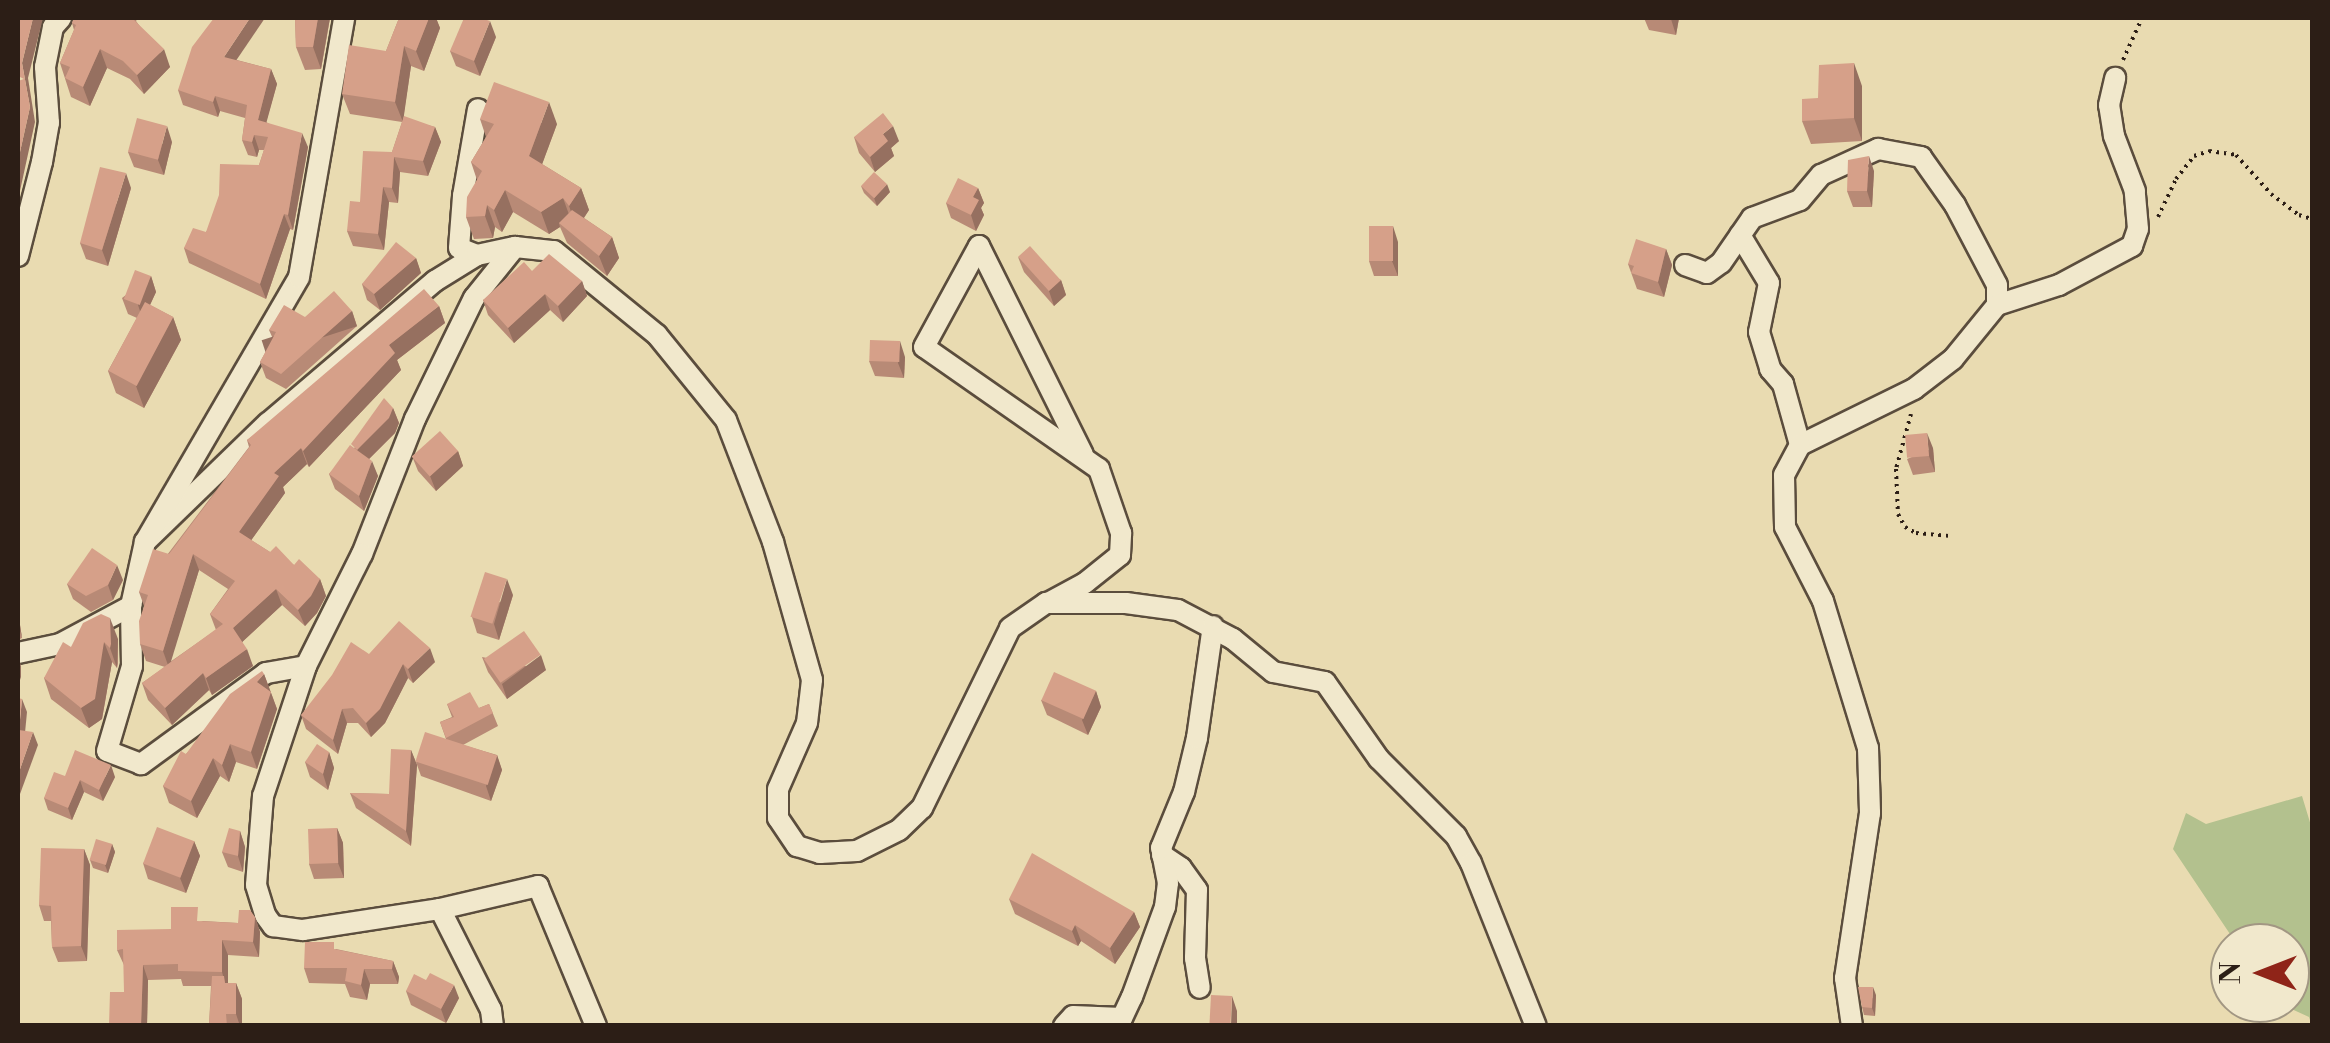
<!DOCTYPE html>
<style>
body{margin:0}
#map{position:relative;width:2330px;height:1043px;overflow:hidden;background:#e9dbb1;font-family:"Libre Bodoni",serif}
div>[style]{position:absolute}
.green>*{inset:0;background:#b3c18e}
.path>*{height:4px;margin-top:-2px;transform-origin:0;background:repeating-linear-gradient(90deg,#2c1e16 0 2.5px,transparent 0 7.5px)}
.roads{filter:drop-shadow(2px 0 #5b4d3d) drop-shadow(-2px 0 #5b4d3d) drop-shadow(0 2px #5b4d3d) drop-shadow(0 -2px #5b4d3d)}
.minor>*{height:20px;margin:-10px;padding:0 10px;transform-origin:10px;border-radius:10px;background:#f1e8cc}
.wall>*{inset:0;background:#b88a76}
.shaded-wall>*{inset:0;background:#967060;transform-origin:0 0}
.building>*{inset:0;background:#d6a089;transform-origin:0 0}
span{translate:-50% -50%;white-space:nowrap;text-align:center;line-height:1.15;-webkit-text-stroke:8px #f1e8cc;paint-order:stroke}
.frame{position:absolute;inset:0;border:20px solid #2c1e16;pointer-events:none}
.north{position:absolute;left:2210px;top:923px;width:100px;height:100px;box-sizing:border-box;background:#f1e8cc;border:2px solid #a29783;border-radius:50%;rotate:270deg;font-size:28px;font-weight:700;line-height:40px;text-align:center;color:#2c1e16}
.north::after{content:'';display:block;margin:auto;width:35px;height:45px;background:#8f2418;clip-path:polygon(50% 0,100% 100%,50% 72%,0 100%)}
</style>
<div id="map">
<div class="green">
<i style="clip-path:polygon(2302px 796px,2312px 829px,2312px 1026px,2309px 1017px,2278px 1003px,2290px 1003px,2290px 943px,2236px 943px,2173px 849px,2186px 813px,2206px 824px)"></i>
</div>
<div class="path">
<i style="left:2123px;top:60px;width:46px;rotate:-65.7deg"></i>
<i style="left:2158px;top:217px;width:42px;rotate:-64.7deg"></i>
<i style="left:2176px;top:179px;width:29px;rotate:-52deg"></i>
<i style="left:2194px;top:156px;width:16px;rotate:-18deg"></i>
<i style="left:2209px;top:151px;width:27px;rotate:8deg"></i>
<i style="left:2236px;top:155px;width:52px;rotate:48.1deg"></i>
<i style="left:2271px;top:194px;width:35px;rotate:37deg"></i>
<i style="left:2299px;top:215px;width:14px;rotate:17deg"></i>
<i style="left:1911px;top:414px;width:57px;rotate:105.3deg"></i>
<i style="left:1896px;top:469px;width:45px;rotate:87.5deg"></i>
<i style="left:1898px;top:514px;width:15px;rotate:62deg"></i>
<i style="left:1905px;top:527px;width:13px;rotate:29deg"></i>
<i style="left:1916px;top:533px;width:33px;rotate:5deg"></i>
</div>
<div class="roads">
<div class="minor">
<i style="left:1740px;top:235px;width:56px;rotate:58.9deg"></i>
<i style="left:1769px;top:283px;width:50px;rotate:101.5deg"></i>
<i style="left:1759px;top:332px;width:39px;rotate:73deg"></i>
<i style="left:1770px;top:369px;width:20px;rotate:49deg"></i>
<i style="left:1783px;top:384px;width:63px;rotate:74.4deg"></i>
<i style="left:515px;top:247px;width:65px;rotate:128.8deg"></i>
<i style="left:474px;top:298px;width:135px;rotate:116deg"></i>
<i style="left:415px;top:419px;width:145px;rotate:111.4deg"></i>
<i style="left:362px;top:554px;width:125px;rotate:116.6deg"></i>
<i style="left:306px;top:666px;width:137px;rotate:108.3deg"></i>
<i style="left:263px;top:796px;width:89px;rotate:94.5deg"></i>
<i style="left:256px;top:885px;width:31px;rotate:73deg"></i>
<i style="left:265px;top:915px;width:14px;rotate:54deg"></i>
<i style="left:273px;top:926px;width:30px;rotate:8deg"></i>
<i style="left:303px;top:930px;width:139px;rotate:-8.7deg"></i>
<i style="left:440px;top:909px;width:101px;rotate:-13.2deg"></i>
<i style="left:538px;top:886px;width:152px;rotate:67.5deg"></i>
<i style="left:477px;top:255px;width:19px;rotate:-159deg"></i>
<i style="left:459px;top:248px;width:52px;rotate:-85.6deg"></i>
<i style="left:463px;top:196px;width:88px;rotate:-80.2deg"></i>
<i style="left:18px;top:256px;width:97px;rotate:-75.7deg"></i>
<i style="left:42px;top:162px;width:40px;rotate:-80deg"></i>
<i style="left:49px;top:123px;width:56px;rotate:-94.1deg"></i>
<i style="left:45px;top:67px;width:41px;rotate:-78.7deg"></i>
<i style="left:53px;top:27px;width:12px;rotate:-48deg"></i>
<i style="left:1685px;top:265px;width:23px;rotate:20deg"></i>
<i style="left:1707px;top:273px;width:17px;rotate:-36deg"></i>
<i style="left:1721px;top:263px;width:55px;rotate:-55.4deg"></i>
<i style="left:1752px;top:218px;width:51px;rotate:-20.6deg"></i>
<i style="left:1800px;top:200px;width:33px;rotate:-50deg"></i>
<i style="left:1821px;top:175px;width:63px;rotate:-24.5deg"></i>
<i style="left:1878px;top:149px;width:44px;rotate:10.5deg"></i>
<i style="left:1921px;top:157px;width:59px;rotate:54.7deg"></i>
<i style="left:1955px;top:205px;width:90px;rotate:62.3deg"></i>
<i style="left:1997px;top:285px;width:20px;rotate:90deg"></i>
<i style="left:1997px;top:305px;width:70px;rotate:129.2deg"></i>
<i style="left:1953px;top:359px;width:49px;rotate:142.4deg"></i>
<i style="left:1914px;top:389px;width:127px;rotate:153.8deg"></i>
<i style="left:1800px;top:445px;width:34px;rotate:118deg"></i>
<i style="left:1784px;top:475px;width:52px;rotate:88.9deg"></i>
<i style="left:1785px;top:527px;width:83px;rotate:62.8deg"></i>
<i style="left:1823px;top:601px;width:154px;rotate:73deg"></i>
<i style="left:1868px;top:748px;width:65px;rotate:88.2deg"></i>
<i style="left:1870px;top:813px;width:167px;rotate:98.6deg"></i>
<i style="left:1845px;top:978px;width:49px;rotate:81.7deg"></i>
<i style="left:1997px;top:305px;width:65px;rotate:-17.9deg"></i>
<i style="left:2059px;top:285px;width:83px;rotate:-28.1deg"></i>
<i style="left:2132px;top:246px;width:18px;rotate:-71deg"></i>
<i style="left:2138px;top:229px;width:38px;rotate:-95deg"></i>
<i style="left:2135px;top:191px;width:59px;rotate:-110.9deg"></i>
<i style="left:2114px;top:136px;width:31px;rotate:-99deg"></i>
<i style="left:2109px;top:105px;width:28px;rotate:-77deg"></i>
<i style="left:145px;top:542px;width:171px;rotate:-44.1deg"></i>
<i style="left:268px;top:423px;width:219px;rotate:-40.4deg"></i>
<i style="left:435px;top:281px;width:49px;rotate:-31.8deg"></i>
<i style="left:477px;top:255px;width:39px;rotate:-12deg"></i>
<i style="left:515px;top:247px;width:39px;rotate:6deg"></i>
<i style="left:554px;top:251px;width:133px;rotate:39.2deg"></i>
<i style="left:657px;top:335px;width:109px;rotate:50.9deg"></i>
<i style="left:726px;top:420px;width:131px;rotate:68.9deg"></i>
<i style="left:773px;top:542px;width:143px;rotate:74.2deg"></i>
<i style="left:812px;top:680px;width:43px;rotate:96.6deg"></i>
<i style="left:807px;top:723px;width:72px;rotate:113.7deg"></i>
<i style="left:778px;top:789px;width:29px;rotate:90deg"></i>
<i style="left:778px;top:818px;width:34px;rotate:56deg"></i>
<i style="left:797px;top:846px;width:24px;rotate:17deg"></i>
<i style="left:820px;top:853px;width:37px;rotate:-3deg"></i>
<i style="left:857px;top:851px;width:47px;rotate:-26.6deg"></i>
<i style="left:899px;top:830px;width:32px;rotate:-44deg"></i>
<i style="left:922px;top:808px;width:200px;rotate:-63.9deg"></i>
<i style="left:1010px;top:628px;width:44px;rotate:-34.8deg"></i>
<i style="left:1046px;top:603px;width:80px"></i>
<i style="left:1126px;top:603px;width:52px;rotate:7.7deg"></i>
<i style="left:1178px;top:610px;width:62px;rotate:27.8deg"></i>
<i style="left:1233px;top:639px;width:52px;rotate:39.5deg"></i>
<i style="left:1273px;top:672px;width:53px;rotate:10.9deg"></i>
<i style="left:1325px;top:682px;width:94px;rotate:55deg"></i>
<i style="left:1379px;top:759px;width:109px;rotate:45deg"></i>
<i style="left:1456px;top:836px;width:31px;rotate:61deg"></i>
<i style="left:1471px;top:863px;width:175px;rotate:68.3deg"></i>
<i style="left:1048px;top:603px;width:42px;rotate:-28.4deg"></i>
<i style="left:1085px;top:583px;width:45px;rotate:-38.7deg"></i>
<i style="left:1120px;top:555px;width:22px;rotate:-87deg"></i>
<i style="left:1121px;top:533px;width:68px;rotate:-109deg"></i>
<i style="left:1099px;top:469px;width:213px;rotate:-145.1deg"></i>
<i style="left:924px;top:347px;width:115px;rotate:-61.4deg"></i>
<i style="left:979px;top:246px;width:233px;rotate:63.5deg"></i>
<i style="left:18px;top:653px;width:43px;rotate:-12.1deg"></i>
<i style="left:60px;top:644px;width:81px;rotate:-28.2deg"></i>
<i style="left:306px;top:666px;width:41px;rotate:170.1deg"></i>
<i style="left:266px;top:673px;width:155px;rotate:143.9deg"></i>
<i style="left:141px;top:764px;width:36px;rotate:-159deg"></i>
<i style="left:107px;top:751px;width:89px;rotate:-73.6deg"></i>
<i style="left:132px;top:666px;width:60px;rotate:-91deg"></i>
<i style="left:131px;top:606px;width:66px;rotate:-77.7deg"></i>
<i style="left:145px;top:542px;width:306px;rotate:-59.8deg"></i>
<i style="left:299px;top:277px;width:263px;rotate:-80.1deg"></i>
<i style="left:1162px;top:855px;width:23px;rotate:34deg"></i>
<i style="left:1181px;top:868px;width:27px;rotate:54deg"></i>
<i style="left:1197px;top:890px;width:68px;rotate:91.7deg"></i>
<i style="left:1195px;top:958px;width:30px;rotate:81deg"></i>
<i style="left:440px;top:909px;width:113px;rotate:63.2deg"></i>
<i style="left:491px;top:1010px;width:16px;rotate:83deg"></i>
<i style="left:1064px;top:1026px;width:13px;rotate:-48deg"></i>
<i style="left:1073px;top:1016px;width:49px;rotate:2.3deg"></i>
<i style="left:1122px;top:1018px;width:23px;rotate:-65deg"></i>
<i style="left:1132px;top:997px;width:96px;rotate:-69.9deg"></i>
<i style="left:1165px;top:907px;width:24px;rotate:-83deg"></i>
<i style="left:1168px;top:883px;width:36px;rotate:-101deg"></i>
<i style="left:1161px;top:848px;width:61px;rotate:-67.7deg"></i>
<i style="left:1184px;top:792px;width:56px;rotate:-76.5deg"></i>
<i style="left:1197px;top:738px;width:113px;rotate:-81.9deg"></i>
</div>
</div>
<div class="wall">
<i style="clip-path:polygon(74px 18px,138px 18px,136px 21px,170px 67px,144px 94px,130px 79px,107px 68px,90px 106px,71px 97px,60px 63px,74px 30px,72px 23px)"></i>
<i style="clip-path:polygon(295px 18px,330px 18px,321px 69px,305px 70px,296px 47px)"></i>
<i style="clip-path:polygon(399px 18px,436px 18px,440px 28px,424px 71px,411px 66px,403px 119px,435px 127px,441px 142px,428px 176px,400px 172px,398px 203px,389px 202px,384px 250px,353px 246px,347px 231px,360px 202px,392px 152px,402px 122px,350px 114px,342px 94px,386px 51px)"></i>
<i style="clip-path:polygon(1644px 18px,1679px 18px,1676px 35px,1649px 30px)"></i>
<i style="clip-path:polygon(496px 37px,480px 76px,456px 66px,450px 51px)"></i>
<i style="clip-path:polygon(237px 60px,271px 69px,277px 84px,266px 122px,308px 147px,293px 230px,290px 229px,266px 299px,189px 263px,184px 248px,206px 232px,259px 165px,264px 150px,259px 150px,257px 157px,248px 155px,242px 140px,245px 118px,220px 111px,218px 117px,183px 105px,178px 90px)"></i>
<i style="clip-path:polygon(1862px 86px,1862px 141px,1811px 144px,1802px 121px,1818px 98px)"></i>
<i style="clip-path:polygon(480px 119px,557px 124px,542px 164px,581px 188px,589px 210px,584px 218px,612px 237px,619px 258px,607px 276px,567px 243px,560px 227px,549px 234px,513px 212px,502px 232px,495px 227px,493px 238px,474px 239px,466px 217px,477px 180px,471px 162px,486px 137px)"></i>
<i style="clip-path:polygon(854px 137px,899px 141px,891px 148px,894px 156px,875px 172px,859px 153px)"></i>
<i style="clip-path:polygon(172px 142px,164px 175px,134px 167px,128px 152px)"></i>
<i style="clip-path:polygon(1874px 171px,1872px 207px,1853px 207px,1847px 191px)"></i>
<i style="clip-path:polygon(861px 186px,890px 192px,877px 206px,864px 193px)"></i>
<i style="clip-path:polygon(131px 188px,108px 266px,86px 259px,80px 243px)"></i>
<i style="clip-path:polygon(978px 188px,984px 203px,981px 208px,984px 215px,976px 231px,951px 218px,946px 203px)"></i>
<i style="clip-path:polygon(1398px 242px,1398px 276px,1374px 276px,1369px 261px)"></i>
<i style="clip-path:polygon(1666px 249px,1672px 265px,1664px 297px,1637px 289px,1628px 264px)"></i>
<i style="clip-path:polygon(1018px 257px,1061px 280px,1066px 295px,1054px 306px,1024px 272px)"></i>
<i style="clip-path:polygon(416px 258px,421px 273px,380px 310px,367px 300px,362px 284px)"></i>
<i style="clip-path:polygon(532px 271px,582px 281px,587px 296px,563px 322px,550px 310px,514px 343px,488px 315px,483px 300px)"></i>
<i style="clip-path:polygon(151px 276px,156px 292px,150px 305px,173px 317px,181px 340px,144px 408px,116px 393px,108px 371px,137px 318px,128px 314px,122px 298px)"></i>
<i style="clip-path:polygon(evenodd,439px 306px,445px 323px,397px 360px,401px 370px,309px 467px,307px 464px,283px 487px,285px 493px,251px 540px,270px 552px,320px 579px,326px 596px,317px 613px,305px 626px,282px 605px,242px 642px,253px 666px,212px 695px,209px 690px,172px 725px,148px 700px,142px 683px,165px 667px,146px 661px,140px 644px,144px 606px,139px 592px,249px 447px,247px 440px,439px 306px,199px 570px,228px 589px,210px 614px,216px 630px,170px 662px,199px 570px)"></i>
<i style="clip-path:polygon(352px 311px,357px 326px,286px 389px,266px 378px,260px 362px,273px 339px,269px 330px,305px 317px)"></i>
<i style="clip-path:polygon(905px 357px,904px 378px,875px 376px,869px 361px)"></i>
<i style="clip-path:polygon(393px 408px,399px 423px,395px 433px,369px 459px,378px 476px,364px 511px,335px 489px,329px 474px)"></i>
<i style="clip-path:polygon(1933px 448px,1935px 472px,1913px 475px,1907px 459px)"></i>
<i style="clip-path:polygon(458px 451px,463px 466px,436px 491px,418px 471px,412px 456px)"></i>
<i style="clip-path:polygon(123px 580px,113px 600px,91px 612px,73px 599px,67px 584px)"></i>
<i style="clip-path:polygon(513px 595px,499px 640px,477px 633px,472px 617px)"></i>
<i style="clip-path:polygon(18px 612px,22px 638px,18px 640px)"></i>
<i style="clip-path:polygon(118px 639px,118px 664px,117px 668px,112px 662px,102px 719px,89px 728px,51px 699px,44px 678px,71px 647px)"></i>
<i style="clip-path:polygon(369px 654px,435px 662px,413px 683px,408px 678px,385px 723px,371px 737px,358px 723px,347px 723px,338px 754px,306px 729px,301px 715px)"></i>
<i style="clip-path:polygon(482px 657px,546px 670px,507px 699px,488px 672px)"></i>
<i style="clip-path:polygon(264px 674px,277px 709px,257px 769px,236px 762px,229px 782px,220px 776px,197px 818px,169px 803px,163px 786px,186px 754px)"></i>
<i style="clip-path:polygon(1096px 691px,1101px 707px,1088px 735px,1047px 715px,1041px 700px)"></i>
<i style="clip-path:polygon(447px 704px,479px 708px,489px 704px,498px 726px,463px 745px,497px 755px,502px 770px,491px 801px,421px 776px,416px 762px,446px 739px,440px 722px,452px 717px)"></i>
<i style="clip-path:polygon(411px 750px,417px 765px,411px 846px,356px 808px,350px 793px,389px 794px)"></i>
<i style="clip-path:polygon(329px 752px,334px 768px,328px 790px,310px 777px,305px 762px)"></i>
<i style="clip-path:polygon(65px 776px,115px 777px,103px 801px,84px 792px,72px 820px,48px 810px,44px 798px)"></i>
<i style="clip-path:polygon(337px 828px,343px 843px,344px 878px,314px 879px,309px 864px)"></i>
<i style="clip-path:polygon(240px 831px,245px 847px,243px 872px,228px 867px,222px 852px)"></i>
<i style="clip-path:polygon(194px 841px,200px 856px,186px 893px,148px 879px,143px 863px)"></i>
<i style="clip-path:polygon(112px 844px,115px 852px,108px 873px,93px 868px,90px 860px)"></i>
<i style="clip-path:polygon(84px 849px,90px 865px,87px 961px,58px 962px,52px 947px,51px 921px,44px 921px,39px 905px)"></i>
<i style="clip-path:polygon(1009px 899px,1134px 912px,1140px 927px,1115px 964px,1081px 941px,1078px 946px,1015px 914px)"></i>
<i style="clip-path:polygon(255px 917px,260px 932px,259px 957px,228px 955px,228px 983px,236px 983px,242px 999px,242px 1026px,209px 1026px,211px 986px,183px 986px,181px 979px,148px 980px,147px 1026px,109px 1026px,124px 992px,124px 965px,117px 950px,171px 929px,203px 921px,238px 923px)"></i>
<i style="clip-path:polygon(336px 949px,393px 961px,399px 977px,398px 984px,370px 984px,367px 1000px,350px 997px,345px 984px,309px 983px,304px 968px)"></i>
<i style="clip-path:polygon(426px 980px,459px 998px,446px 1023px,411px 1005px,406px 991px)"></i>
<i style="clip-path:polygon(1876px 995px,1875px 1016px,1864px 1015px,1862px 1007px)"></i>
</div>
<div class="shaded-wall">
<i style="clip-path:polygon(33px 18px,43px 18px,28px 78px,35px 122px,18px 200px,18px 161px,30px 107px,22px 63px)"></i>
<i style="clip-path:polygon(250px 18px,265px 18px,229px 71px,224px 57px)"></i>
<i style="clip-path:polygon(318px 18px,330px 18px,321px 69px,313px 47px)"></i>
<i style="clip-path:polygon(429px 18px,436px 18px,440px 28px,424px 71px,416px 51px)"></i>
<i style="clip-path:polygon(1671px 18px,1679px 18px,1676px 35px,1671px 19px)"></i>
<i style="clip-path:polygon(490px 21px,496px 37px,480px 76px,474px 61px)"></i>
<i style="clip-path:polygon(404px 46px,411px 66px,403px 122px,395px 102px)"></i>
<i style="clip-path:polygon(100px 49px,107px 68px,90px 106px,83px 87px)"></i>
<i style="clip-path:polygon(164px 49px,170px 67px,144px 94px,137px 75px)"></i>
<i style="clip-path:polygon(1854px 63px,1862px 86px,1862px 141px,1854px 118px)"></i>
<i style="clip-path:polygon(271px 69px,277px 84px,263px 135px,258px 120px)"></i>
<i style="clip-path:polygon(215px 96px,220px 111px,218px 117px,213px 102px)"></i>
<i style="clip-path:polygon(549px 102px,557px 124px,537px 178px,529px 156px)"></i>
<i style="clip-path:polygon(167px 126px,172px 142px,164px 175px,158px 160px)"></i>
<i style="clip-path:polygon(893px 126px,899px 141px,891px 148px,894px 156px,875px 172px,870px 157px,883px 134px)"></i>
<i style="clip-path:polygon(435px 127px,441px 142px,428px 176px,423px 161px)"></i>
<i style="clip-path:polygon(302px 133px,308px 147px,293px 230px,288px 215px)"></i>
<i style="clip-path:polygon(254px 135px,259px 150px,257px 157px,252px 142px)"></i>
<i style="clip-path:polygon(1869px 156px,1874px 171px,1872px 207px,1867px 191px)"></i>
<i style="clip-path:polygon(394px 157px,400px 172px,398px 203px,392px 188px)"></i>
<i style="clip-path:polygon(126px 173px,131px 188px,108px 266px,102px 250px)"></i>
<i style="clip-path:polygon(887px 184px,890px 192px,877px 206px,874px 198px)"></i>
<i style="clip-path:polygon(383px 187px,389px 202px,384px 250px,378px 234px)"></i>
<i style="clip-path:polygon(581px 188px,589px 210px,577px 228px,569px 206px)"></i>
<i style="clip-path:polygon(978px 188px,984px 203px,981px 208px,984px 215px,976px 231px,971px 215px,973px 197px)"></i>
<i style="clip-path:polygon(505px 190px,513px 212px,502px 232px,494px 210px)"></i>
<i style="clip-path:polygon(563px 198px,571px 220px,559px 223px,560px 227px,549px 234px,541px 212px)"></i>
<i style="clip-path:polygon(487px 205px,495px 227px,493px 238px,485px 216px)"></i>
<i style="clip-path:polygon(284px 214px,290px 229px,266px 299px,260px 284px)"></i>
<i style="clip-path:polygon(1393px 226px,1398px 242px,1398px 276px,1392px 261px)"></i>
<i style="clip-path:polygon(612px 237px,619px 258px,607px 276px,599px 256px)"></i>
<i style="clip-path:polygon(1666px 249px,1672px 265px,1664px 297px,1658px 282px)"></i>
<i style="clip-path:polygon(416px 258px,421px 273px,380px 310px,374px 294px)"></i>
<i style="clip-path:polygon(151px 276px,156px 292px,143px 320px,138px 305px)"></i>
<i style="clip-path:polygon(1061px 280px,1066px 295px,1054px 306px,1049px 291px)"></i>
<i style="clip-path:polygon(582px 281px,587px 296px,563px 322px,558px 306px)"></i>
<i style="clip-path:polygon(545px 294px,550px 310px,514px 343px,508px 328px)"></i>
<i style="clip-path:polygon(439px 306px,445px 323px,397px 360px,401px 370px,309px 467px,303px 451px,389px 345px)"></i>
<i style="left:352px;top:311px;width:16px;height:95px;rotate:72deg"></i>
<i style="clip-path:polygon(173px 317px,181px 340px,144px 408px,136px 386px)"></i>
<i style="clip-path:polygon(900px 341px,905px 357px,904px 378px,898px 363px)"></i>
<i style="clip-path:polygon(393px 408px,399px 423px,395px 433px,363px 465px,357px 450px)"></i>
<i style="clip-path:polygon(1927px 433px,1933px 448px,1935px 472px,1929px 456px)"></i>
<i style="clip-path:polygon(301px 448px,307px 464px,283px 487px,285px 493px,245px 549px,239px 532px,274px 473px)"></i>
<i style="clip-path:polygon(458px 451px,463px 466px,436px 491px,430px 476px)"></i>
<i style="clip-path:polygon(372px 461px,378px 476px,364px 511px,359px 496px)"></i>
<i style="clip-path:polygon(193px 554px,199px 570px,169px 668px,163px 651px)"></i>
<i style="clip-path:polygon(117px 565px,123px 580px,113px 600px,108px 585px)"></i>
<i style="clip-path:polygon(320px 579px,326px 596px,317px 613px,305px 626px,298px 610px)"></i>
<i style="clip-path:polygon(507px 579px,513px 595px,499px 640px,494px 624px)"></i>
<i style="clip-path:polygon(276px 589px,282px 605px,239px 645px,233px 628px)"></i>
<i style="clip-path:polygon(18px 612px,22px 638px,18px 624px)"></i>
<i style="clip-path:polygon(110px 618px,118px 639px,117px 668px,110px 648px)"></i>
<i style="clip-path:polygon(104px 642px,112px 662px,102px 719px,89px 728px,81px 708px)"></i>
<i style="clip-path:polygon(430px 648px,435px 662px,413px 683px,408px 669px)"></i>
<i style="clip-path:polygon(247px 649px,253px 666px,212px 695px,206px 678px)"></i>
<i style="clip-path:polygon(541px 655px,546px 670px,507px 699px,502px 684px)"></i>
<i style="clip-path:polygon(18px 656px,21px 666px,21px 680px,18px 671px)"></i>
<i style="clip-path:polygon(403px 664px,408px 678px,385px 723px,371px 737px,366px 723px)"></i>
<i style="clip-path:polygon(203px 673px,209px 690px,172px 725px,165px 708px)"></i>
<i style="clip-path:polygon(264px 674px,277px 709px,257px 769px,251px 752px,257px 682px)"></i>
<i style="clip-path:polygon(1096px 691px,1101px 707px,1088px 735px,1082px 720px)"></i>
<i style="clip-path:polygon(22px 699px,27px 712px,24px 743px,19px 730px)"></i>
<i style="clip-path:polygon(342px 709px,347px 723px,338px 754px,333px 740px)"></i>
<i style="clip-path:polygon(33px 732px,38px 745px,20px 794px,18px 786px,18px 775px)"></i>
<i style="clip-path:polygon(230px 744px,236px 762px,229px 782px,222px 765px)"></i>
<i style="clip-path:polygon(411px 750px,417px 765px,411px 846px,406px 831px)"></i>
<i style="clip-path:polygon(329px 752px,334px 768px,328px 790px,323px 774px)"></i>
<i style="clip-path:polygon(497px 755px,502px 770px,491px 801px,486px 786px)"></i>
<i style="clip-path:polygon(213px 758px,220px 776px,197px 818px,191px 801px)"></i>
<i style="clip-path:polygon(111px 765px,115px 777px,103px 801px,99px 790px)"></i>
<i style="clip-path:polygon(80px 780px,84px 792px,72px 820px,68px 808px)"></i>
<i style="clip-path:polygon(337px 828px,343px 843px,344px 878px,338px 863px)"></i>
<i style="clip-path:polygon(240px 831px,245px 847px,243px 872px,238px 856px)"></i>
<i style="clip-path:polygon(194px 841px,200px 856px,186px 893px,180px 878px)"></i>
<i style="clip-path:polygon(112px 844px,115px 852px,108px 873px,105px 865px)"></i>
<i style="clip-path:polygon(84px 849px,90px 865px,87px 961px,81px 946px)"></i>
<i style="clip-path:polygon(1134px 912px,1140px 927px,1115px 964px,1110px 948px)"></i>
<i style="clip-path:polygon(255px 917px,260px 932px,259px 957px,253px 942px)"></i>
<i style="clip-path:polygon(1075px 925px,1081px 941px,1078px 946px,1072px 931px)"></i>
<i style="clip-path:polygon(222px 940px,228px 955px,228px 985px,225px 983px,222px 972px)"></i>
<i style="clip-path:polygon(393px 961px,399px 977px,398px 984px,392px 969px)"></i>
<i style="clip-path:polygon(143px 965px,148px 980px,147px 1026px,141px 1026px)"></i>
<i style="clip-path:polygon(364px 969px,370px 984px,367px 1000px,361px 985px)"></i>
<i style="clip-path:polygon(236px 983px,242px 999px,242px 1026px,240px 1026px,236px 1014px)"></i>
<i style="clip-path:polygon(454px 985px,459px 998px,446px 1023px,441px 1009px)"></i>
<i style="clip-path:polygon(1873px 987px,1876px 995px,1875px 1016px,1872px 1008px)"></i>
<i style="clip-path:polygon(1232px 996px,1237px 1011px,1237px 1026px,1231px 1026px)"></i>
</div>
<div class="building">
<i style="clip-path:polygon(18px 18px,33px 18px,22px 63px,30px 107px,18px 161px,18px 81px,24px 79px,18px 76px)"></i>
<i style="clip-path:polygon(74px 18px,132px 18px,164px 49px,137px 75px,123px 61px,100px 49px,83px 87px,65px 78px,70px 67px,60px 63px,76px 25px,72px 23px)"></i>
<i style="clip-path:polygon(214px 18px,250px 18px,224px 57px,271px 69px,258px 120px,302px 133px,288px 215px,284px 214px,260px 284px,184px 248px,193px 228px,206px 232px,219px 195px,220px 164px,259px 165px,268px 137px,254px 135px,252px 142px,242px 140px,247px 105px,215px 96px,213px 102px,178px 90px,192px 47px)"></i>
<i style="clip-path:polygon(295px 18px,318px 18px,313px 47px,296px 47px)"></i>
<i style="clip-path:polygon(399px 18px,429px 18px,416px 51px,404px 46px,395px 102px,342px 94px,349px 45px,386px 51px)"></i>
<i style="clip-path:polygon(464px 18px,481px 18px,490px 21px,474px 61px,450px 51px)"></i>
<i style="clip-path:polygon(1854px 63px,1854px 118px,1802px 121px,1802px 99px,1818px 98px,1819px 65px)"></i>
<i style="clip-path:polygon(494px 82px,549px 102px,529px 156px,581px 188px,569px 206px,563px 198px,541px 212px,505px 190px,494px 210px,487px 205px,485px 216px,466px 217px,467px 197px,482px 171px,471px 162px,494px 124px,480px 119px)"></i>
<i style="clip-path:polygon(883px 113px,893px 126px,883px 134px,888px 141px,870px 157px,854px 137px)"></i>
<i style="clip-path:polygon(404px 116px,435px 127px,423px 161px,394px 157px,392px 188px,383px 187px,378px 234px,347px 231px,350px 201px,360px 202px,363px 151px,392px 152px)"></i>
<i style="left:137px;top:118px;width:31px;height:35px;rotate:15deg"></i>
<i style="clip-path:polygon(1869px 156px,1867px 191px,1847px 191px,1848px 160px)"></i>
<i style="clip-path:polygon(100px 167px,126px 173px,102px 250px,80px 243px)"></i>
<i style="left:874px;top:172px;width:18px;height:19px;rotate:43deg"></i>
<i style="clip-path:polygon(958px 178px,978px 188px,973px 197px,979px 200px,971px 215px,946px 203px)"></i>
<i style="clip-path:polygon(572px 210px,612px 237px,599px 256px,559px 223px)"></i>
<i style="left:1369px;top:226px;width:24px;height:35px"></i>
<i style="clip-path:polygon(1636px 239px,1666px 249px,1658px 282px,1631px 273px,1634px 266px,1628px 264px)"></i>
<i style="clip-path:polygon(396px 242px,416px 258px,374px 294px,362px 284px)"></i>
<i style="left:1030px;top:246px;width:46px;height:16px;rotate:48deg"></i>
<i style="clip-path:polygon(549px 254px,582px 281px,558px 306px,545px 294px,508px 328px,483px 300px,524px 262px,532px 271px)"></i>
<i style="left:135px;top:270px;width:17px;height:31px;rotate:21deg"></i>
<i style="clip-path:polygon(424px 289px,439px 306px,389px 345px,395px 353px,303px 451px,301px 448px,274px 473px,279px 476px,239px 532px,270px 552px,276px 546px,294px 565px,299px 559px,320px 579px,311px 596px,298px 610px,276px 589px,233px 628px,247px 649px,206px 678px,203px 673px,165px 708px,142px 683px,223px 624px,210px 614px,235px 581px,193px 554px,163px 651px,140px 644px,139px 621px,148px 595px,139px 592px,153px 549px,169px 554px,251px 445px,247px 440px)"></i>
<i style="clip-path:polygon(334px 291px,352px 311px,281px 374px,260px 362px,276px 332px,269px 330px,284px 305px,305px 317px)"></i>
<i style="left:145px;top:302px;width:32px;height:78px;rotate:28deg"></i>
<i style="left:870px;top:340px;width:30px;height:21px;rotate:2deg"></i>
<i style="clip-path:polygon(384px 398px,393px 408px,389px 418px,357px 450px,351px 444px)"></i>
<i style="left:440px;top:431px;width:27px;height:38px;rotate:48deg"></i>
<i style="left:1927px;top:433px;width:23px;height:22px;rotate:85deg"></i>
<i style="clip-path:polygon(350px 445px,372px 461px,359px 496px,329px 474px)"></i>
<i style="clip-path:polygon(92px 548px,117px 565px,108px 585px,86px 596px,67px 584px)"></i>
<i style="left:485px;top:572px;width:23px;height:47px;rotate:18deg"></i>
<i style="clip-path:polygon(101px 614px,110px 618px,111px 644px,110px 648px,104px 642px,95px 699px,81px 708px,44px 678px,63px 642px,71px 647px,83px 623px)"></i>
<i style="clip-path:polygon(399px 621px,430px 648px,408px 669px,403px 664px,380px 709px,366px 723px,353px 708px,342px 709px,333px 740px,301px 715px,332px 675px,351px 642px,369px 654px)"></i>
<i style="left:524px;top:631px;width:29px;height:49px;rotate:55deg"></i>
<i style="clip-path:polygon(262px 671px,264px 674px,257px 682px,271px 692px,251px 752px,230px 744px,222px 765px,213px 758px,191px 801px,163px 786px,181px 751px,186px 754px,230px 694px)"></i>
<i style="left:1054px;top:672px;width:46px;height:31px;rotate:24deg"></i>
<i style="clip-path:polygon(470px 692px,479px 708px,489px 704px,493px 713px,446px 738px,440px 722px,454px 717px,447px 704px)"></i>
<i style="clip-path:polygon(18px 698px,22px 699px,19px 730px,33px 732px,18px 775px)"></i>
<i style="left:425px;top:732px;width:76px;height:31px;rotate:18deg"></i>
<i style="clip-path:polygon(317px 744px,329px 752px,323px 774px,305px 762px)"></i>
<i style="clip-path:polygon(391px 749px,411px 750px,406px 831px,350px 793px,389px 794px)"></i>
<i style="clip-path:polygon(75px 750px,111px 765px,99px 790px,80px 780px,68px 808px,44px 798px,54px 772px,65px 776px)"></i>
<i style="left:157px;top:827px;width:40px;height:39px;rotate:21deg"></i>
<i style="clip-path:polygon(229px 828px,240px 831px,238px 856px,222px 852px)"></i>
<i style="left:337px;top:828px;width:35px;height:29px;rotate:88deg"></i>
<i style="left:96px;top:839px;width:17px;height:22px;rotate:17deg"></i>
<i style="clip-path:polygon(41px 848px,84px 849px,81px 946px,52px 947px,51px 906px,39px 905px)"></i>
<i style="clip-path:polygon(1032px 853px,1134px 912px,1110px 948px,1075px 925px,1072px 931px,1009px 899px)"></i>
<i style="clip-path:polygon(171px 907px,198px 907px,197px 921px,238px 923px,239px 910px,250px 910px,255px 917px,253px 942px,222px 940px,222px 972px,178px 971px,178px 964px,143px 965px,141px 1026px,109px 1026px,110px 992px,124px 992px,123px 949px,117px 950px,117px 930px,171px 929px)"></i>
<i style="clip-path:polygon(305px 942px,334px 942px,334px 949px,393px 961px,392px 969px,364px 969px,361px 985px,345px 981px,347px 968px,304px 968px)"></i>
<i style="clip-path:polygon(430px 973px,454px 985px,441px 1009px,406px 991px,414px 974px,426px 980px)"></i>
<i style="clip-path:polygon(212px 976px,224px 976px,225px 983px,236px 983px,236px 1014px,226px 1014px,227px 1026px,209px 1026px)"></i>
<i style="clip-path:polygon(1858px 987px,1873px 987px,1872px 1008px,1862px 1007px)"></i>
<i style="left:1211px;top:995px;width:21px;height:31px;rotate:3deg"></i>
</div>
<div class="frame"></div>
<div class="north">N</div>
</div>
